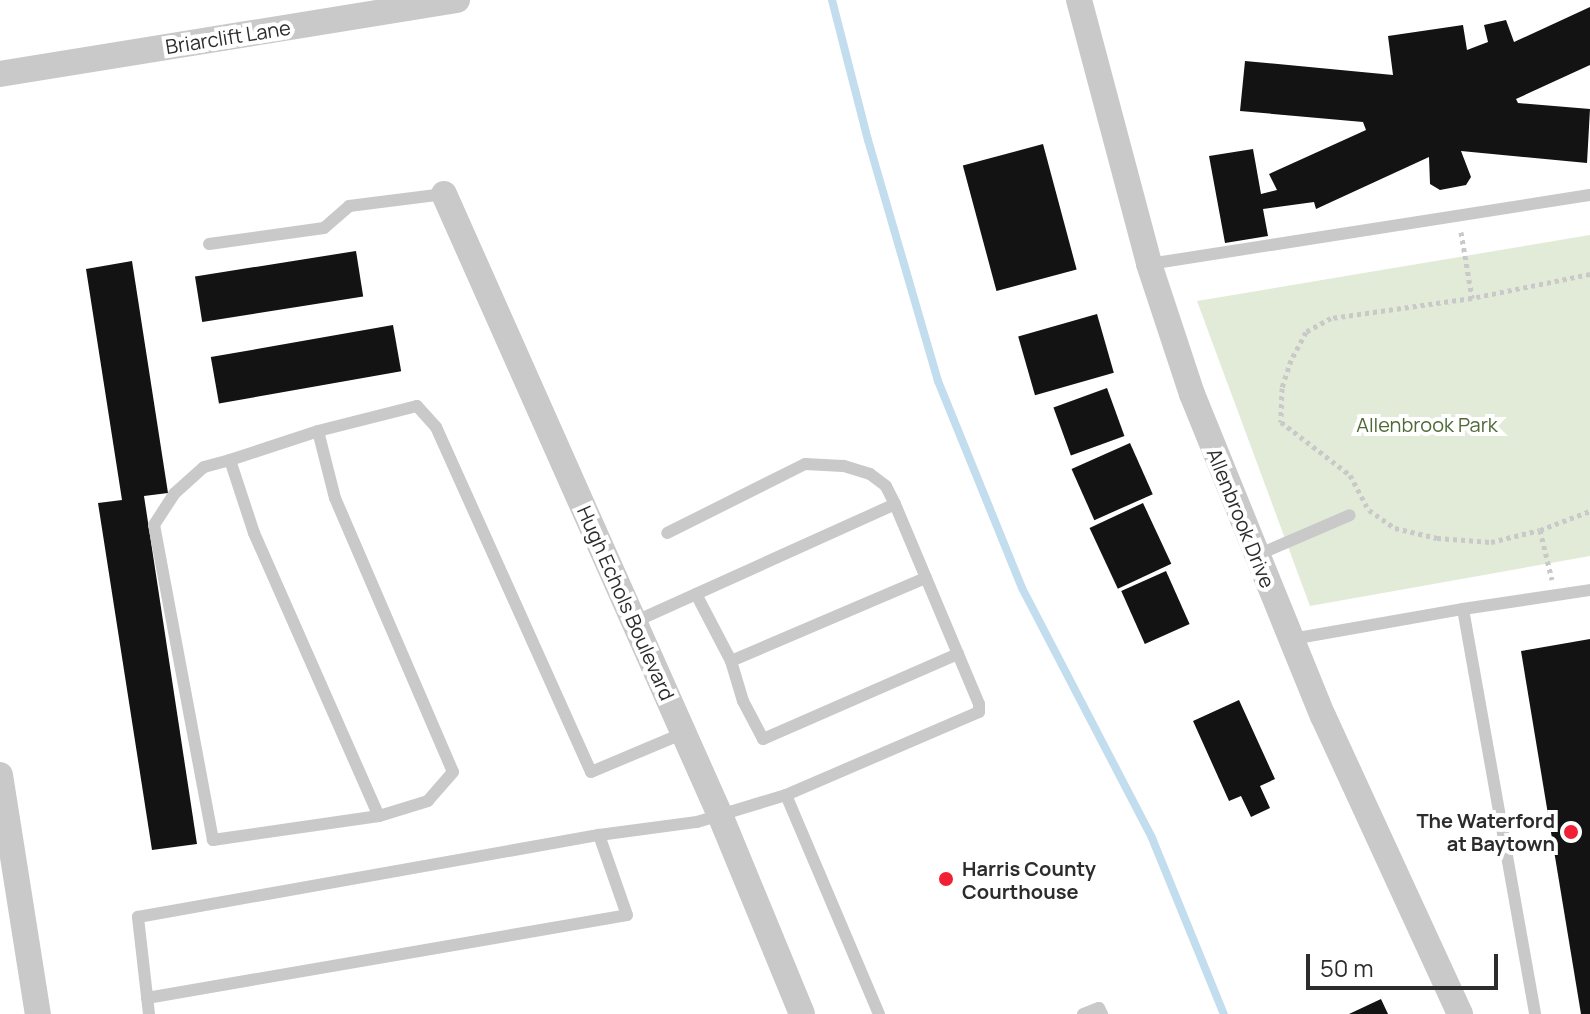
<!DOCTYPE html>
<style>
body{margin:0}
#map{position:relative;width:1590px;height:1014px;overflow:hidden;background:#fff;font-family:Manrope,sans-serif}
div>[style]{position:absolute}
.green>*{inset:0;background:#e2ebd8}
.stream>*{height:8px;margin:-4px;padding:0 4px;transform-origin:4px;border-radius:4px;background:#c2dded}
.building>*{inset:0;background:#131313;transform-origin:0 0}
.path>*{height:5px;margin-top:-2.5px;transform-origin:0;background:repeating-linear-gradient(90deg,#c9c9c9 0 4px,transparent 0 8px)}
.lane>*{height:12px;margin:-6px;padding:0 6px;transform-origin:6px;border-radius:6px;background:#c9c9c9}
.street>*{height:26px;margin:-13px;padding:0 13px;transform-origin:13px;border-radius:13px;background:#c9c9c9}
.dots>*{width:22px;height:22px;translate:-50% -50%;box-sizing:border-box;border:4px solid #fff;border-radius:50%}
span{translate:-50% -50%;white-space:nowrap;text-align:center;line-height:1.15;-webkit-text-stroke:8px #fff;paint-order:stroke}
.street-label{font-size:20px;color:#2c2c2c}
.park-label{font-size:20px;color:#506a37}
.poi-label{font-size:20px;color:#2c2c2c;font-weight:700}
.right{translate:-100% -50%;text-align:right}
.left{translate:0 -50%;text-align:left}
.scale{position:absolute;left:1306px;top:954px;width:192px;height:36px;box-sizing:border-box;border:4px solid #2c2c2c;border-top:0;padding-left:10px;font-size:24px;line-height:28px;white-space:nowrap;color:#2c2c2c;-webkit-text-stroke:6px #fff;paint-order:stroke}
</style>
<div id="map">
<div class="green">
<i style="clip-path:polygon(1590px 235px,1590px 556px,1310px 606px,1197px 301px)"></i>
</div>
<div class="stream">
<i style="left:832px;top:0;width:145px;rotate:75.6deg"></i>
<i style="left:868px;top:140px;width:251px;rotate:73.8deg"></i>
<i style="left:938px;top:381px;width:223px;rotate:67.9deg"></i>
<i style="left:1022px;top:588px;width:282px;rotate:62.5deg"></i>
<i style="left:1152px;top:838px;width:190px;rotate:67.8deg"></i>
</div>
<div class="building">
<i style="clip-path:polygon(1590px 7px,1590px 65px,1516px 99px,1518px 103px,1590px 109px,1587px 163px,1461px 151px,1471px 177px,1466px 185px,1440px 190px,1430px 184px,1429px 157px,1316px 209px,1314px 202px,1263px 209px,1268px 236px,1225px 243px,1209px 156px,1253px 149px,1261px 194px,1277px 190px,1269px 174px,1366px 130px,1363px 122px,1240px 111px,1245px 61px,1393px 75px,1388px 36px,1463px 25px,1467px 50px,1488px 42px,1484px 25px,1506px 20px,1514px 42px)"></i>
<i style="left:1043px;top:144px;width:130px;height:83px;rotate:75deg"></i>
<i style="left:356px;top:251px;width:46px;height:163px;rotate:81deg"></i>
<i style="clip-path:polygon(132px 261px,168px 493px,144px 496px,197px 844px,152px 850px,98px 503px,122px 500px,86px 269px)"></i>
<i style="left:1097px;top:314px;width:61px;height:82px;rotate:74deg"></i>
<i style="left:393px;top:325px;width:47px;height:185px;rotate:80deg"></i>
<i style="left:1107px;top:388px;width:51px;height:57px;rotate:70deg"></i>
<i style="left:1130px;top:443px;width:56px;height:64px;rotate:66deg"></i>
<i style="left:1143px;top:503px;width:67px;height:59px;rotate:65deg"></i>
<i style="left:1166px;top:571px;width:58px;height:49px;rotate:66deg"></i>
<i style="clip-path:polygon(1590px 639px,1590px 1014px,1581px 1014px,1521px 651px)"></i>
<i style="clip-path:polygon(1239px 700px,1275px 779px,1260px 786px,1270px 808px,1251px 817px,1241px 796px,1229px 801px,1193px 721px)"></i>
<i style="clip-path:polygon(1381px 999px,1388px 1014px,1349px 1014px)"></i>
</div>
<div class="path">
<i style="left:1461px;top:232px;width:67px;rotate:80.5deg"></i>
<i style="left:1590px;top:274px;width:120px;rotate:168.5deg"></i>
<i style="left:1472px;top:298px;width:142px;rotate:171.9deg"></i>
<i style="left:1331px;top:318px;width:29px;rotate:151deg"></i>
<i style="left:1306px;top:332px;width:32px;rotate:118deg"></i>
<i style="left:1291px;top:360px;width:29px;rotate:108deg"></i>
<i style="left:1282px;top:388px;width:34px;rotate:92deg"></i>
<i style="left:1281px;top:422px;width:87px;rotate:37.5deg"></i>
<i style="left:1350px;top:475px;width:40px;rotate:62deg"></i>
<i style="left:1369px;top:510px;width:32px;rotate:35deg"></i>
<i style="left:1395px;top:528px;width:43px;rotate:13.4deg"></i>
<i style="left:1437px;top:538px;width:54px;rotate:4.2deg"></i>
<i style="left:1491px;top:542px;width:50px;rotate:-13.8deg"></i>
<i style="left:1540px;top:530px;width:53px;rotate:-20.8deg"></i>
<i style="left:1540px;top:530px;width:51px;rotate:76.5deg"></i>
</div>
<div class="lane">
<i style="left:209px;top:244px;width:116px;rotate:-7.9deg"></i>
<i style="left:324px;top:228px;width:33px;rotate:-41deg"></i>
<i style="left:349px;top:206px;width:96px;rotate:-7.2deg"></i>
<i style="left:1149px;top:264px;width:446px;rotate:-8.9deg"></i>
<i style="left:318px;top:431px;width:69px;rotate:75.8deg"></i>
<i style="left:335px;top:498px;width:298px;rotate:66.7deg"></i>
<i style="left:453px;top:772px;width:38px;rotate:131deg"></i>
<i style="left:428px;top:801px;width:51px;rotate:163deg"></i>
<i style="left:230px;top:460px;width:77px;rotate:71.8deg"></i>
<i style="left:254px;top:533px;width:309px;rotate:66.2deg"></i>
<i style="left:379px;top:816px;width:168px;rotate:171.8deg"></i>
<i style="left:213px;top:840px;width:320px;rotate:-100.6deg"></i>
<i style="left:154px;top:525px;width:38px;rotate:-57deg"></i>
<i style="left:175px;top:493px;width:39px;rotate:-42deg"></i>
<i style="left:204px;top:467px;width:27px;rotate:-15deg"></i>
<i style="left:230px;top:460px;width:93px;rotate:-18.2deg"></i>
<i style="left:318px;top:431px;width:102px;rotate:-14.2deg"></i>
<i style="left:417px;top:406px;width:28px;rotate:48deg"></i>
<i style="left:436px;top:427px;width:378px;rotate:65.8deg"></i>
<i style="left:591px;top:772px;width:101px;rotate:-22.8deg"></i>
<i style="left:1255px;top:556px;width:103px;rotate:-23.3deg"></i>
<i style="left:696px;top:594px;width:76px;rotate:62.4deg"></i>
<i style="left:731px;top:661px;width:212px;rotate:-23.1deg"></i>
<i style="left:1463px;top:609px;width:128px;rotate:-8.5deg"></i>
<i style="left:634px;top:622px;width:286px;rotate:-24.3deg"></i>
<i style="left:895px;top:504px;width:20px;rotate:-117deg"></i>
<i style="left:886px;top:486px;width:20px;rotate:-143deg"></i>
<i style="left:870px;top:474px;width:28px;rotate:-163deg"></i>
<i style="left:843px;top:466px;width:38px;rotate:-177deg"></i>
<i style="left:805px;top:464px;width:154px;rotate:153.4deg"></i>
<i style="left:1292px;top:639px;width:174px;rotate:-10deg"></i>
<i style="left:1463px;top:609px;width:411px;rotate:79.9deg"></i>
<i style="left:731px;top:661px;width:42px;rotate:73.3deg"></i>
<i style="left:743px;top:701px;width:43px;rotate:62.2deg"></i>
<i style="left:763px;top:739px;width:213px;rotate:-23.6deg"></i>
<i style="left:786px;top:795px;width:238px;rotate:67deg"></i>
<i style="left:147px;top:998px;width:487px;rotate:-9.8deg"></i>
<i style="left:627px;top:915px;width:85px;rotate:-109.3deg"></i>
<i style="left:149px;top:1014px;width:98px;rotate:-96.5deg"></i>
<i style="left:138px;top:917px;width:468px;rotate:-10.1deg"></i>
<i style="left:599px;top:835px;width:99px;rotate:-7.6deg"></i>
<i style="left:697px;top:822px;width:93px;rotate:-16.9deg"></i>
<i style="left:786px;top:795px;width:210px;rotate:-23.3deg"></i>
<i style="left:979px;top:712px;width:8px;rotate:-90deg"></i>
<i style="left:979px;top:704px;width:217px;rotate:-112.8deg"></i>
<i style="left:1083px;top:1014px;width:17px;rotate:-21deg"></i>
<i style="left:1099px;top:1008px;width:7px;rotate:63deg"></i>
</div>
<div class="street">
<i style="left:1079px;top:0;width:273px;rotate:75.1deg"></i>
<i style="left:1149px;top:264px;width:137px;rotate:71.7deg"></i>
<i style="left:1192px;top:394px;width:348px;rotate:67.9deg"></i>
<i style="left:1323px;top:716px;width:328px;rotate:65.3deg"></i>
<i style="left:0;top:74px;width:463px;rotate:-9.2deg"></i>
<i style="left:444px;top:194px;width:680px;rotate:66.04deg"></i>
<i style="left:720px;top:815px;width:215px;rotate:67.6deg"></i>
<i style="left:0;top:775px;width:242px;rotate:81deg"></i>
</div>
<div class="dots">
<i style="left:1571px;top:832px;background:#f12034"></i>
<i style="left:946px;top:879px;background:#f12034"></i>
</div>
<div class="street-label">
<span style="left:228px;top:37px;rotate:-9deg">Briarclift Lane</span>
<span style="left:1241px;top:518px;rotate:68deg">Allenbrook Drive</span>
<span style="left:626px;top:603px;rotate:66deg">Hugh Echols Boulevard</span>
</div>
<div class="park-label">
<span style="left:1427px;top:424px">Allenbrook Park</span>
</div>
<div class="poi-label">
<span class="right" style="left:1555px;top:832px">The Waterford<br>at Baytown</span>
<span class="left" style="left:962px;top:880px">Harris County<br>Courthouse</span>
</div>
<div class="scale">50 m</div>
</div>
